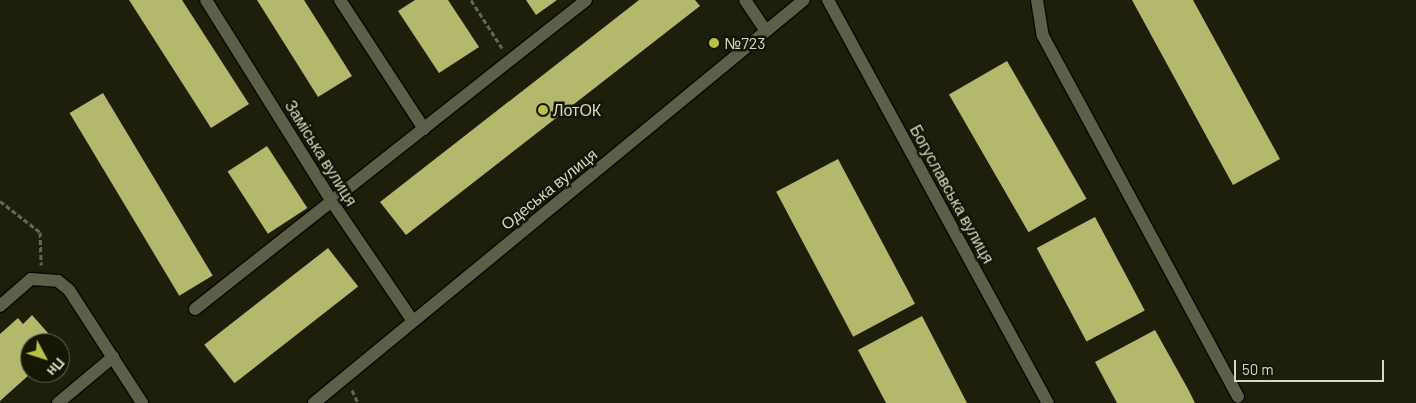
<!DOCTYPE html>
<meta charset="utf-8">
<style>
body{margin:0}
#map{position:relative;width:1416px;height:403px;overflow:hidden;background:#1e1f0a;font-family:Barlow,sans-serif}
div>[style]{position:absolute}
.building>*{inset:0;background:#b4b86c;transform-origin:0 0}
.path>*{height:3px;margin-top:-1.5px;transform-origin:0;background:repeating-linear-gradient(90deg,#656654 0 5px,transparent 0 7.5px)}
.roads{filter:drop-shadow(1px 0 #080800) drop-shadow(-1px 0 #080800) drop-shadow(0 1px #080800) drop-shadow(0 -1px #080800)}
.minor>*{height:12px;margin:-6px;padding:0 6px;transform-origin:6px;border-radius:6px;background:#5e5f49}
.dots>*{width:14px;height:14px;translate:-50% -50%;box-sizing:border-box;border:2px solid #151603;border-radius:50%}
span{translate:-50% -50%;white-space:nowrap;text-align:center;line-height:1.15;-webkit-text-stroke:5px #151603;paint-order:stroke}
.poi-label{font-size:16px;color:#d6d7ca}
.left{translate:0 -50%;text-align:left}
.street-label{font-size:16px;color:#d6d7ca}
.north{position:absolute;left:20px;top:333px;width:50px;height:50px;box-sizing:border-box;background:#151603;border:1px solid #626353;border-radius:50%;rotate:130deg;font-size:14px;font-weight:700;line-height:20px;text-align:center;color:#d6d7ca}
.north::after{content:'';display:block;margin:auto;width:18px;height:22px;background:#bbc045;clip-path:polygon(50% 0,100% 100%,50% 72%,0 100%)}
.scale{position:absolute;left:1234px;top:360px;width:150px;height:22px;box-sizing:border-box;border:2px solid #d6d7ca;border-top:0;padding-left:6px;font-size:15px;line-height:18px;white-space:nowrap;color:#d6d7ca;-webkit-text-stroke:4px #151603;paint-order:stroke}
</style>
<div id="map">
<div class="building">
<i style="clip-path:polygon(129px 0,182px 0,249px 104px,211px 128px)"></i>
<i style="clip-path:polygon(257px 0,304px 0,352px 76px,318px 97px)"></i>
<i style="clip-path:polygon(415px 0,448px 0,479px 47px,439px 73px,398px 11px)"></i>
<i style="clip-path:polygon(526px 0,557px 0,536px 15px)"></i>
<i style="clip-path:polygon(639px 0,695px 0,700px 6px,406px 235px,380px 202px)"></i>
<i style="clip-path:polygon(1132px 0,1193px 0,1280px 159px,1233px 185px)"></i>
<i style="left:1007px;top:61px;width:159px;height:67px;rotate:60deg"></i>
<i style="left:103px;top:93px;width:213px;height:39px;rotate:59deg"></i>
<i style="left:267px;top:146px;width:74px;height:47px;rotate:57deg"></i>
<i style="left:838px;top:159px;width:164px;height:70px;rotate:62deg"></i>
<i style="left:1095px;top:217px;width:106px;height:66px;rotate:62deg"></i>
<i style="left:328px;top:248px;width:49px;height:157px;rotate:52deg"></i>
<i style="clip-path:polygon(32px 315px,56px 342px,30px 343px,30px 374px,0 401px,0 334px,18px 318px,23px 324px)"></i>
<i style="clip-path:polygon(922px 316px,967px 403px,886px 403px,858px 350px)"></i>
<i style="clip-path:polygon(1155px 330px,1188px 389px,1195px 403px,1117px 403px,1095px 362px)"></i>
</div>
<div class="path">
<i style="left:471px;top:0;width:57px;rotate:57.1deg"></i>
<i style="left:0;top:201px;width:51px;rotate:37.8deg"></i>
<i style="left:40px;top:232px;width:33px;rotate:88deg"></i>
<i style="left:352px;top:390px;width:14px;rotate:65deg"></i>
</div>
<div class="roads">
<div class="minor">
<i style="left:206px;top:0;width:238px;rotate:58deg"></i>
<i style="left:332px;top:202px;width:144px;rotate:55.8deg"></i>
<i style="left:340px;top:0;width:154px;rotate:56.9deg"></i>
<i style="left:745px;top:0;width:37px;rotate:56deg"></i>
<i style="left:828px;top:0;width:459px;rotate:61.4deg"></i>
<i style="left:1037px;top:0;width:36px;rotate:81deg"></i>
<i style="left:1043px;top:36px;width:410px;rotate:61.6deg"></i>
<i style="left:0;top:306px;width:41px;rotate:-41.1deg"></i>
<i style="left:31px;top:279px;width:27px;rotate:4deg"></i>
<i style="left:58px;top:281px;width:14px;rotate:39deg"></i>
<i style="left:69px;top:290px;width:135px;rotate:57.1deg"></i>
<i style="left:195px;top:309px;width:498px;rotate:-38.3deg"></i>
<i style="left:58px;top:403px;width:72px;rotate:-39.9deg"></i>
<i style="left:314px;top:403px;width:634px;rotate:-39.44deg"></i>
</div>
</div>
<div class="dots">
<i style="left:714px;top:43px;background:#bbc045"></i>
<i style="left:543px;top:110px;background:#bbc045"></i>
</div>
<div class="poi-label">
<span class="left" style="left:724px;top:43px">№723</span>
<span class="left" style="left:553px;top:110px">ЛотОК</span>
</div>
<div class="street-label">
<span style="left:321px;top:153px;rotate:58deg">Заміська вулиця</span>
<span style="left:549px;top:189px;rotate:-39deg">Одеська вулиця</span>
<span style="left:952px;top:194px;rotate:61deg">Богуславська вулиця</span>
</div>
<div class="north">Пн</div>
<div class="scale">50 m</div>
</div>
